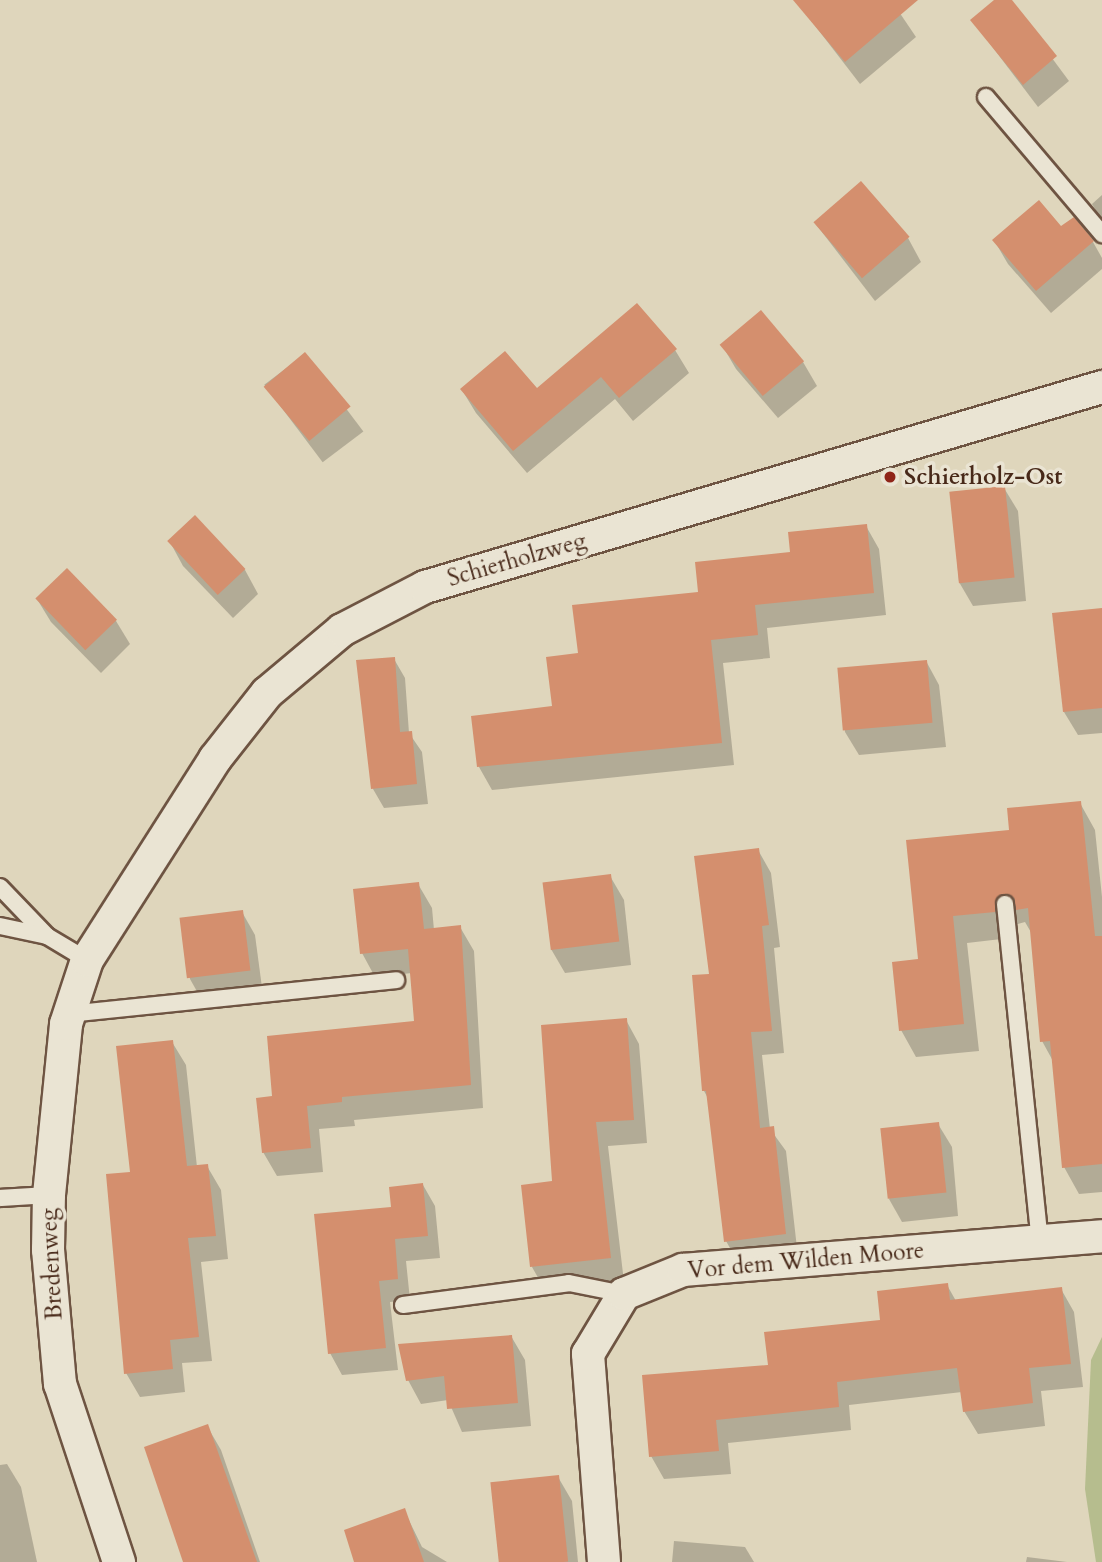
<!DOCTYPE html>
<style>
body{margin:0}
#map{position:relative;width:1102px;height:1562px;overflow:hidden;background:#dfd6bc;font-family:Cardo,serif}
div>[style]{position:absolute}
.green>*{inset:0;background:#b6bd8e}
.shadow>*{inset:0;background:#0003;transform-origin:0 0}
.building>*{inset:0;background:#d48f6e;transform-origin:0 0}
.roads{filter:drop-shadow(2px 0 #6e5442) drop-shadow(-2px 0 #6e5442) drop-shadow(0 2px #6e5442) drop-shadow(0 -2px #6e5442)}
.service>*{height:16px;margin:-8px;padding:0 8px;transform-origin:8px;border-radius:8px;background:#eae4d3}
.minor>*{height:32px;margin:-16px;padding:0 16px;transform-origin:16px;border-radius:16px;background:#eae4d3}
.dots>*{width:19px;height:19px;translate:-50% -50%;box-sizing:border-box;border:4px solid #eae4d3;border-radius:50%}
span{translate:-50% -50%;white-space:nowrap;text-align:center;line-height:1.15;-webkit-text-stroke:7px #eae4d3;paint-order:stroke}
.poi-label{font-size:23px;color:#482919;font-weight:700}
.left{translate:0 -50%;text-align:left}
.street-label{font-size:23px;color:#482919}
</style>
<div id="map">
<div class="green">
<i style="clip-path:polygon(1102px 1337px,1102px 1562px,1096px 1562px,1085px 1489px,1091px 1360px)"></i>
</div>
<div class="shadow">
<i style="clip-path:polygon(822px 0,891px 0,916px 37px,860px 84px,806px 14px)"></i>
<i style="clip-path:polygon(997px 0,1009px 0,1069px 81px,1038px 107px,972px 20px)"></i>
<i style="clip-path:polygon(861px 183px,908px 238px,921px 262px,875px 301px,815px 223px)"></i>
<i style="clip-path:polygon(1102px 195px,1102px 221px,1092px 204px)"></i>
<i style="clip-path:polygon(1061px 229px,1093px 242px,1102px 258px,1102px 269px,1051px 313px,1008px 264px,994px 240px)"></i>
<i style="clip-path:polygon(760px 312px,803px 362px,817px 386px,778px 418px,736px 369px,722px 345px)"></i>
<i style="clip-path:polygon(675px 350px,689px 373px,633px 421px,615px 399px,527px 473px,476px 413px,462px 390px,537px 391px)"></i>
<i style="left:305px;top:354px;width:97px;height:51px;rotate:53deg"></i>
<i style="clip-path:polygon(1004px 488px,1018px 511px,1026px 601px,973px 606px,959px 582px,951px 492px)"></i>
<i style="clip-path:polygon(195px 518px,245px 570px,258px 594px,233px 618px,183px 566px,170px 542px)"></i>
<i style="clip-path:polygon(866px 526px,879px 549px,886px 615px,767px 628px,770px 658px,723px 663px,734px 765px,492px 790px,479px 767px,473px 717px,554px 707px,580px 654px,700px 593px)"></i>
<i style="clip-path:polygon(37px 599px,116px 621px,130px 644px,101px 673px,51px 622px)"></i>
<i style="clip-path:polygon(1102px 610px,1102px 733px,1078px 735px,1064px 712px)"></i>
<i style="clip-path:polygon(394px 659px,405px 678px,409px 733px,422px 752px,428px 804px,384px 808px,373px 789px)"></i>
<i style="clip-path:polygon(926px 661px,939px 685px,946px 747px,859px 755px,845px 732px,839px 670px)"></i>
<i style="clip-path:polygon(1080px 803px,1095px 830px,1102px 897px,1102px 1192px,1079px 1194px,1064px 1167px,1053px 1061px,1042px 1041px,1032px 934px,1025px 922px,1010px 926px,1010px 938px,967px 943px,979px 1051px,916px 1057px,901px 1030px,920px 961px,1011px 831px)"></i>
<i style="clip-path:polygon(758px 850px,771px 873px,780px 947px,774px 948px,784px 1053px,762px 1055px,770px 1129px,786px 1151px,798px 1257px,739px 1264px,726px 1241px,709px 1100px,704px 1091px,710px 975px)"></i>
<i style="clip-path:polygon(610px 876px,624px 900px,631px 965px,565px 973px,551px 949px)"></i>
<i style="clip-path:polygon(418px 884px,432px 908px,434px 930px,460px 927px,474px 951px,483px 1108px,354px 1120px,355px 1126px,319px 1129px,323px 1172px,277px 1176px,263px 1152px,274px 1098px,416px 1022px,412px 973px,375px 977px,362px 953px)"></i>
<i style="clip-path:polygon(242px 912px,255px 935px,263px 995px,203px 1002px,190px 979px,182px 919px)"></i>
<i style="clip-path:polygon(626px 1020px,639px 1044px,647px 1143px,608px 1146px,624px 1282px,545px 1290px,532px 1267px,554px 1183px)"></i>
<i style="clip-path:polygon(172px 1042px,186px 1065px,197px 1167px,207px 1166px,221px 1190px,228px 1259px,201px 1262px,212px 1361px,182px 1363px,185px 1392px,140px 1397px,126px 1373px,132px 1174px)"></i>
<i style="clip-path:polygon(938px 1124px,952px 1147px,958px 1216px,902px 1222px,889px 1199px)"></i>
<i style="clip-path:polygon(423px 1185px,435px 1206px,440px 1258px,406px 1261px,410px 1300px,390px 1302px,398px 1370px,342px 1375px,330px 1353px,393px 1208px)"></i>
<i style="clip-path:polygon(947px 1285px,956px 1301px,1061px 1289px,1074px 1312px,1083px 1387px,1041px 1391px,1045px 1426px,978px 1434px,964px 1411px,962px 1392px,849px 1405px,851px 1430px,728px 1443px,731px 1474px,664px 1479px,651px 1456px,770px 1367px,882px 1322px)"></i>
<i style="clip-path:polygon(511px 1336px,525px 1360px,531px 1426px,462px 1432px,448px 1400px,421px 1404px,408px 1380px)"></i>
<i style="clip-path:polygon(207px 1426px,221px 1450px,260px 1562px,185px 1562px)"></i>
<i style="clip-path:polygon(7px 1464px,21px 1487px,37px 1562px,0 1562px,0 1465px)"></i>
<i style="clip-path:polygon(558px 1477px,572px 1501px,578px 1562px,499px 1562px)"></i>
<i style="clip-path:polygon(404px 1510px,422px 1547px,447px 1562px,356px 1562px)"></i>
<i style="clip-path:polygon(674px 1541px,745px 1547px,754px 1562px,672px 1562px)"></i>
<i style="clip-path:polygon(1027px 1557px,1067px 1562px,1026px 1562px)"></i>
</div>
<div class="building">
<i style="clip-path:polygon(793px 0,918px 0,845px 62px)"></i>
<i style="clip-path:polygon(994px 0,1012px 0,1057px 56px,1023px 85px,970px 20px)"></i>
<i style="left:861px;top:181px;width:74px;height:63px;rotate:49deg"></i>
<i style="clip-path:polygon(1039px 200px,1061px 226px,1074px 217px,1094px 241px,1036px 291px,992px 240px)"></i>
<i style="clip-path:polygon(637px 303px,677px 349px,619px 398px,601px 377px,513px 451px,460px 389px,505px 351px,537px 388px)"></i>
<i style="left:761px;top:310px;width:67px;height:54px;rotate:50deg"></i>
<i style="left:305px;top:352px;width:71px;height:54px;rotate:50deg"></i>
<i style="left:1005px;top:486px;width:92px;height:56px;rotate:84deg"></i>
<i style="left:195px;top:515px;width:74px;height:38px;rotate:47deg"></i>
<i style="clip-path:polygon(867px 524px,874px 593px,755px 605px,758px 635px,711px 640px,722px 743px,477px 767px,471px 716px,552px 706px,546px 657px,578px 653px,572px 605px,698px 592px,695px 562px,790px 552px,788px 532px)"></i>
<i style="left:67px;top:568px;width:72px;height:44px;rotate:46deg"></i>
<i style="clip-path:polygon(1102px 608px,1102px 708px,1063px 712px,1052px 613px)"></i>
<i style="clip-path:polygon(395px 657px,400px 732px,412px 731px,417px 784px,371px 789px,356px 660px)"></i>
<i style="left:927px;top:660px;width:63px;height:90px;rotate:85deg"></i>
<i style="clip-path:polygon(1081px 801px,1095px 936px,1102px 936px,1102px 1164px,1062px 1168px,1050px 1041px,1040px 1042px,1028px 908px,1016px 910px,1014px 898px,1005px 894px,996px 899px,995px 912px,953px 916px,964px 1024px,899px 1031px,892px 962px,918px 959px,906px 840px,1009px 830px,1007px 808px)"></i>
<i style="clip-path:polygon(759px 848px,769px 925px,762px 926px,772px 1031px,751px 1032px,760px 1128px,774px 1126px,786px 1234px,724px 1242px,706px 1091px,702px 1091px,692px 975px,709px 974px,694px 856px)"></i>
<i style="left:611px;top:874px;width:68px;height:69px;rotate:83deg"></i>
<i style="clip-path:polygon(419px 882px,424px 929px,461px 925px,471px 1085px,342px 1097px,342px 1102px,307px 1106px,311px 1148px,262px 1153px,256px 1098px,272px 1096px,267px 1036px,414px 1021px,408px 949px,360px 954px,353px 889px)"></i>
<i style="left:243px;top:910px;width:61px;height:64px;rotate:83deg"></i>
<i style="clip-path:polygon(627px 1018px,634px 1120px,596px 1122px,611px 1258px,530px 1267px,521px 1185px,552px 1181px,541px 1025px)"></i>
<i style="clip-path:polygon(173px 1040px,187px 1166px,208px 1164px,216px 1236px,188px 1238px,199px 1337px,170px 1340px,173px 1369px,124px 1374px,106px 1174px,130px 1172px,116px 1046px)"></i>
<i style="left:939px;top:1122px;width:71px;height:59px;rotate:84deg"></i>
<i style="clip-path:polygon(423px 1183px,428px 1236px,395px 1239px,398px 1279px,379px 1281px,386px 1348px,328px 1354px,314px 1214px,391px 1207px,389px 1187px)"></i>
<i style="clip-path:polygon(948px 1283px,950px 1300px,1062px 1287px,1071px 1364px,1029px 1368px,1033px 1403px,963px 1412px,957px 1368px,837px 1382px,839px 1407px,716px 1420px,719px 1451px,649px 1457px,642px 1375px,768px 1365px,764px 1332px,880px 1320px,877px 1291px)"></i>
<i style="clip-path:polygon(512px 1335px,518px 1403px,447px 1409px,444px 1376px,406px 1381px,398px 1344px)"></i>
<i style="clip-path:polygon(208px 1424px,257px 1562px,183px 1562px,144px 1447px)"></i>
<i style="left:559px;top:1475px;width:87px;height:69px;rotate:84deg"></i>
<i style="clip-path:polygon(405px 1508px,424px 1562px,354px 1562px,344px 1530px)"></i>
</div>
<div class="roads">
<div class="service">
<i style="left:986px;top:97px;width:180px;rotate:49.7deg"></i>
<i style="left:0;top:887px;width:68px;rotate:46.2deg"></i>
<i style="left:1005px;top:904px;width:339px;rotate:84.1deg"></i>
<i style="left:0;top:926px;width:48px;rotate:12deg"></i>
<i style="left:47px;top:936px;width:47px;rotate:31deg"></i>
<i style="left:69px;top:1014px;width:329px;rotate:-5.9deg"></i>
<i style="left:0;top:1198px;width:49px;rotate:-3.5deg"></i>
<i style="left:403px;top:1305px;width:167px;rotate:-7.5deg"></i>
<i style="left:569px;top:1283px;width:56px;rotate:11.3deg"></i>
</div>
<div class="minor">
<i style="left:119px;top:1562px;width:188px;rotate:-108.3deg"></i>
<i style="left:60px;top:1384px;width:135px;rotate:-95.1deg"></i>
<i style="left:48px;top:1250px;width:55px;rotate:-89deg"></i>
<i style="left:49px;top:1195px;width:172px;rotate:-84.3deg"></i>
<i style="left:66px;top:1024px;width:67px;rotate:-71.8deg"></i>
<i style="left:87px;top:960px;width:238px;rotate:-57.5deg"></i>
<i style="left:215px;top:759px;width:84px;rotate:-51.8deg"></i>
<i style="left:267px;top:693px;width:98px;rotate:-40deg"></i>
<i style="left:342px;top:630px;width:93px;rotate:-27.4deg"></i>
<i style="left:425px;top:587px;width:706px;rotate:-16.46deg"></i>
<i style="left:604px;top:1562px;width:209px;rotate:-94.4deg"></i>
<i style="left:588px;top:1354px;width:70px;rotate:-59deg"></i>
<i style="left:624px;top:1294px;width:64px;rotate:-22.1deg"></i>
<i style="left:683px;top:1270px;width:420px;rotate:-4.6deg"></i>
</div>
</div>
<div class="dots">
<i style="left:890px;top:477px;background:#8f2418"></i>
</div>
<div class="poi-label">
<span class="left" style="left:904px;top:477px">Schierholz-Ost</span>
</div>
<div class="street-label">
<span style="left:517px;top:560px;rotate:-16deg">Schierholzweg</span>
<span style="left:806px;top:1261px;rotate:-5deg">Vor dem Wilden Moore</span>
<span style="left:52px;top:1264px;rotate:-93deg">Bredenweg</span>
</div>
</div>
